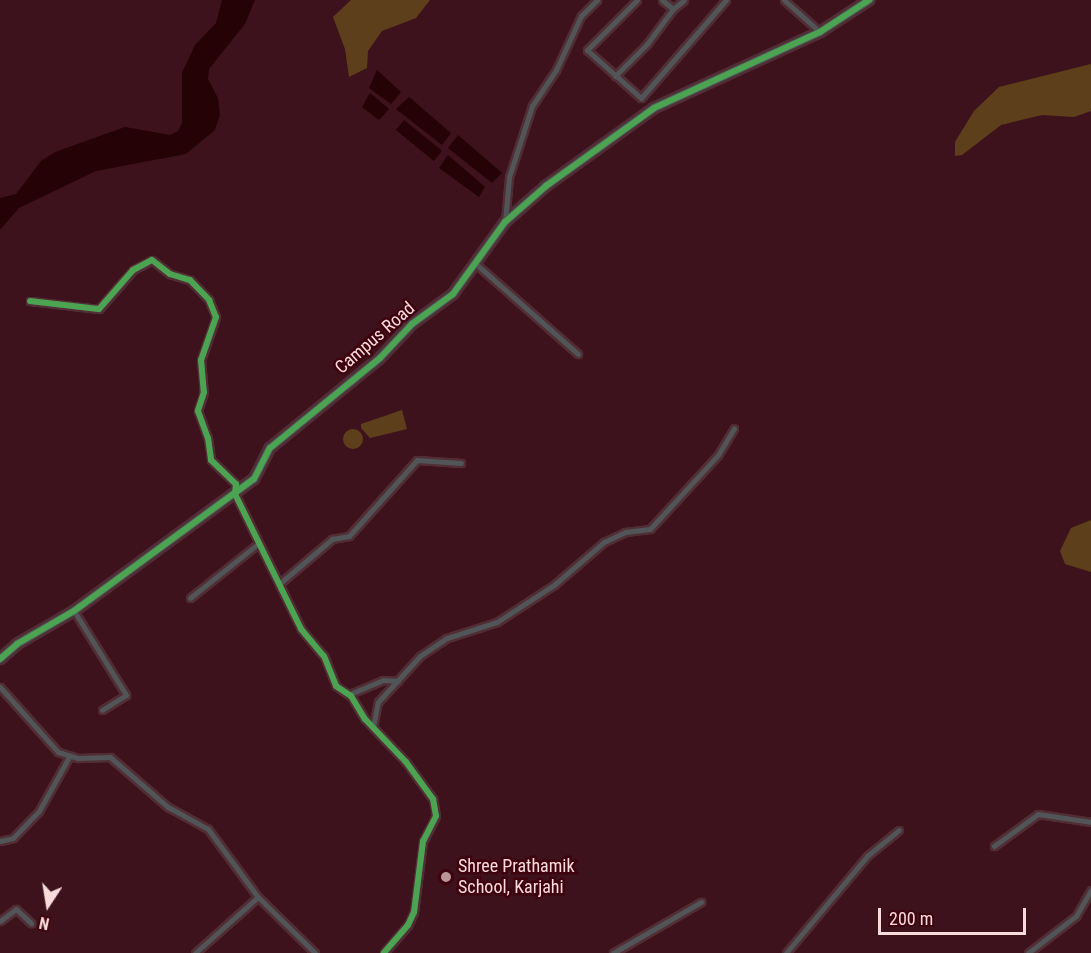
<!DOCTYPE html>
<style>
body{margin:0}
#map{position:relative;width:1091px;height:953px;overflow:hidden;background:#3e121c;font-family:"Roboto Condensed",sans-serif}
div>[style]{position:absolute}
.green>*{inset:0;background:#5d401b}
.round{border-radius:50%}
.water>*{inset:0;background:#240205;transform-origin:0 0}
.roads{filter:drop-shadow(2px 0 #512e35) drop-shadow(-2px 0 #512e35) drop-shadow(0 2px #512e35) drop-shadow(0 -2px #512e35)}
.street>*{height:5px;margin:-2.5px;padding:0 2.5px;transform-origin:2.5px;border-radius:2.5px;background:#515557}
.secondary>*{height:8px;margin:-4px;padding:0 4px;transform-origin:4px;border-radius:4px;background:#4d5759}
.cycleway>*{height:6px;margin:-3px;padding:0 3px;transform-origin:3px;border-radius:3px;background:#4ca352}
.dots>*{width:16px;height:16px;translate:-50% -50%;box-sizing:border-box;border:3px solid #3e030e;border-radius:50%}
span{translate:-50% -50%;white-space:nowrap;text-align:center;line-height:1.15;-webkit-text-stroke:5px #3e030e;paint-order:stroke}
.street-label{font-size:18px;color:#f9dbdb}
.poi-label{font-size:18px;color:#f9dbdb}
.left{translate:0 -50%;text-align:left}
.north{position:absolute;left:18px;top:875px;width:60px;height:60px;-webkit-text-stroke:4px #3e030e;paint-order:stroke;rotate:192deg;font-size:16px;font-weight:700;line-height:24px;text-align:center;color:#f9dbdb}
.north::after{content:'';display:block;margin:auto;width:21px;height:27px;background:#f9dbdb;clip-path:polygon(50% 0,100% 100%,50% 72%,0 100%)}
.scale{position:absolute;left:878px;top:908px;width:148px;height:27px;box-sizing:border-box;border:3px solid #f9dbdb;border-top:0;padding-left:8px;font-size:18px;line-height:21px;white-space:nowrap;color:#f9dbdb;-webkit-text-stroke:4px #3e030e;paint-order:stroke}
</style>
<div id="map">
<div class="green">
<i style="clip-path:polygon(351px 0,430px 0,416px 18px,382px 31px,368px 51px,367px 68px,349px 77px,345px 49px,333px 17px)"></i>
<i style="clip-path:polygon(1091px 64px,1091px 111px,1074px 117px,1042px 115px,1001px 125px,962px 155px,955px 156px,955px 142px,974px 111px,999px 87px)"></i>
<i style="clip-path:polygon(402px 410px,407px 429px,370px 438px,361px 428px,361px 424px)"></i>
<i class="round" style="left:343px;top:429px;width:20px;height:20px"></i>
<i style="clip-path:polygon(1091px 520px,1091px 572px,1065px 564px,1060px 551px,1071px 528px)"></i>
</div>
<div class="water">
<i style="clip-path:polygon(222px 0,255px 0,245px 24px,209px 69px,208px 79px,218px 98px,220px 115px,215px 130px,186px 154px,96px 171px,19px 208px,0 230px,0 198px,16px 194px,41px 161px,55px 152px,125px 127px,170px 135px,178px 131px,182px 123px,182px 73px,195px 45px,216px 23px)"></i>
<i style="clip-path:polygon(377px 70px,401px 92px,391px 104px,369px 88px)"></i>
<i style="clip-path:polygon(370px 93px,389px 109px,379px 120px,362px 107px)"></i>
<i style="clip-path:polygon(409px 97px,451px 133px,442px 145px,396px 109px)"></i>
<i style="left:404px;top:120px;width:49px;height:13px;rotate:39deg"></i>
<i style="clip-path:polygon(458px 135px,502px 173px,492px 183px,448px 148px)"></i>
<i style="clip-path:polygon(448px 155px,485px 187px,479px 197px,439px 168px)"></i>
</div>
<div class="roads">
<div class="street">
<i style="left:637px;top:0;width:71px;rotate:135deg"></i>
<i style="left:587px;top:50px;width:72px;rotate:41.6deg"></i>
<i style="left:641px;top:98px;width:130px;rotate:-49.1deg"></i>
<i style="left:662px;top:0;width:14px;rotate:39deg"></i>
<i style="left:673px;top:9px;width:14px;rotate:-39deg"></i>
<i style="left:784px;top:0;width:48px;rotate:41.6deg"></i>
<i style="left:615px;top:76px;width:45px;rotate:-45deg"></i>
<i style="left:647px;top:44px;width:44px;rotate:-53.4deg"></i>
<i style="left:505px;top:222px;width:45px;rotate:-84.9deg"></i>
<i style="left:509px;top:177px;width:75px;rotate:-72.1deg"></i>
<i style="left:532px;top:106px;width:43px;rotate:-56.3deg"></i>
<i style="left:556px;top:70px;width:60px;rotate:-65.2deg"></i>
<i style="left:581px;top:16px;width:23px;rotate:-45deg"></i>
<i style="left:476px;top:264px;width:136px;rotate:41.4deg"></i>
<i style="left:30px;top:301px;width:69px;rotate:6.6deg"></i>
<i style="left:99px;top:309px;width:52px;rotate:-48.9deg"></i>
<i style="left:133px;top:270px;width:21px;rotate:-28deg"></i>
<i style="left:152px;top:260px;width:23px;rotate:38deg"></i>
<i style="left:170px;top:274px;width:21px;rotate:17deg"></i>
<i style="left:190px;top:280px;width:28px;rotate:46deg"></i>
<i style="left:209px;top:300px;width:18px;rotate:68deg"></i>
<i style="left:216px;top:317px;width:46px;rotate:109.2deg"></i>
<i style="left:201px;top:360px;width:32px;rotate:85deg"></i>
<i style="left:204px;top:392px;width:20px;rotate:108deg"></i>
<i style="left:198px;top:411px;width:29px;rotate:70deg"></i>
<i style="left:208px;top:438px;width:22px;rotate:82deg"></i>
<i style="left:211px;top:460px;width:35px;rotate:44deg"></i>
<i style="left:236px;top:484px;width:10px;rotate:96deg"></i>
<i style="left:235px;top:494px;width:150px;rotate:63.9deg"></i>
<i style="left:301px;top:629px;width:35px;rotate:50deg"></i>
<i style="left:324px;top:656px;width:32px;rotate:68deg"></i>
<i style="left:336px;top:686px;width:18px;rotate:34deg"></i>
<i style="left:351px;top:696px;width:27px;rotate:59deg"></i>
<i style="left:365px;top:719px;width:59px;rotate:46.4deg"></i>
<i style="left:406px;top:762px;width:46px;rotate:53.9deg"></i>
<i style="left:433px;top:799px;width:17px;rotate:80deg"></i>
<i style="left:436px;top:816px;width:28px;rotate:117deg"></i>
<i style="left:423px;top:841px;width:72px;rotate:97.2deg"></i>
<i style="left:414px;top:912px;width:14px;rotate:115deg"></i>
<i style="left:408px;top:925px;width:37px;rotate:131deg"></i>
<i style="left:279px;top:584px;width:70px;rotate:-40.3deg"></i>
<i style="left:332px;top:539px;width:17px;rotate:-10deg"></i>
<i style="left:349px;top:536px;width:102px;rotate:-48.2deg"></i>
<i style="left:417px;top:460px;width:44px;rotate:3.9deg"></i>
<i style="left:190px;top:598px;width:88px;rotate:-38.6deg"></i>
<i style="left:74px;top:611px;width:99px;rotate:58.2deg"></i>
<i style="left:126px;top:695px;width:28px;rotate:148deg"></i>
<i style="left:0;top:687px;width:87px;rotate:48.3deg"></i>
<i style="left:58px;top:752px;width:21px;rotate:17deg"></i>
<i style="left:78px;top:758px;width:32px;rotate:-2deg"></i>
<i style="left:110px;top:757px;width:77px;rotate:40.8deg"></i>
<i style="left:168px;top:807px;width:46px;rotate:28.8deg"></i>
<i style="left:208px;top:829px;width:84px;rotate:53.7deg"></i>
<i style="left:258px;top:897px;width:80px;rotate:44.5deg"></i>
<i style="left:350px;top:694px;width:36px;rotate:-23deg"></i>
<i style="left:383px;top:680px;width:15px;rotate:4deg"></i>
<i style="left:373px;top:727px;width:25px;rotate:-79deg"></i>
<i style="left:378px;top:702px;width:62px;rotate:-47.6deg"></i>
<i style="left:420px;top:656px;width:32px;rotate:-34deg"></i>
<i style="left:447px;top:638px;width:52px;rotate:-17.7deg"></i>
<i style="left:497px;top:622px;width:68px;rotate:-33deg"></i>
<i style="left:554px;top:585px;width:66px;rotate:-40.7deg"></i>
<i style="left:604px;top:542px;width:23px;rotate:-25deg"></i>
<i style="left:625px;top:532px;width:25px;rotate:-7deg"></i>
<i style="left:650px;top:529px;width:100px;rotate:-47.4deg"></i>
<i style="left:718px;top:455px;width:31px;rotate:-59deg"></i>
<i style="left:0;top:841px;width:13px;rotate:-13deg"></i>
<i style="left:13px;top:838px;width:37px;rotate:-46deg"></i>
<i style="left:39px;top:811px;width:62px;rotate:-60.9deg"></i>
<i style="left:994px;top:846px;width:54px;rotate:-36deg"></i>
<i style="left:1038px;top:814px;width:54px;rotate:8.6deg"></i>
<i style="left:0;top:921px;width:20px;rotate:-37deg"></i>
<i style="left:16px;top:909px;width:21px;rotate:43deg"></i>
<i style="left:195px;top:953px;width:84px;rotate:-41.6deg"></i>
<i style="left:613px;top:953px;width:102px;rotate:-30.1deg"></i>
<i style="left:786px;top:953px;width:126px;rotate:-50.1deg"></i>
<i style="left:867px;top:856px;width:41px;rotate:-39.1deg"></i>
<i style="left:1028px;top:953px;width:61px;rotate:-37.6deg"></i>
<i style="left:1076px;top:916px;width:30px;rotate:-60deg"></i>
</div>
<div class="secondary">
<i style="left:0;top:659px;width:23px;rotate:-41deg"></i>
<i style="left:17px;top:644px;width:66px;rotate:-30.1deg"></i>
<i style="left:74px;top:611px;width:223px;rotate:-36.3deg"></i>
<i style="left:254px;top:479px;width:35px;rotate:-63deg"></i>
<i style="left:270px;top:448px;width:142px;rotate:-39.3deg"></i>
<i style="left:380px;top:358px;width:47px;rotate:-46.7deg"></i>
<i style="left:412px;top:324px;width:51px;rotate:-36.2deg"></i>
<i style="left:453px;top:294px;width:89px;rotate:-54.2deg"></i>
<i style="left:505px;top:222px;width:55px;rotate:-41.3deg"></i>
<i style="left:546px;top:186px;width:133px;rotate:-35.8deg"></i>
<i style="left:654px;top:108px;width:183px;rotate:-24.6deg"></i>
<i style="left:820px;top:32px;width:59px;rotate:-33.1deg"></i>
</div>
</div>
<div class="cycleway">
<i style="left:30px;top:301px;width:69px;rotate:6.6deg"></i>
<i style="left:99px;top:309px;width:52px;rotate:-48.9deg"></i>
<i style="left:133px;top:270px;width:21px;rotate:-28deg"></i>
<i style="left:152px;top:260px;width:23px;rotate:38deg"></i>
<i style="left:170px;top:274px;width:21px;rotate:17deg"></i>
<i style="left:190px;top:280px;width:28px;rotate:46deg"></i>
<i style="left:209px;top:300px;width:18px;rotate:68deg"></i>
<i style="left:216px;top:317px;width:46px;rotate:109.2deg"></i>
<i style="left:201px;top:360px;width:32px;rotate:85deg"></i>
<i style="left:204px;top:392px;width:20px;rotate:108deg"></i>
<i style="left:198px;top:411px;width:29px;rotate:70deg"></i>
<i style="left:208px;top:438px;width:22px;rotate:82deg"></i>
<i style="left:211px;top:460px;width:35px;rotate:44deg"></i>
<i style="left:236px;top:484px;width:10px;rotate:96deg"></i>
<i style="left:235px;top:494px;width:150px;rotate:63.9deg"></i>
<i style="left:301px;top:629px;width:35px;rotate:50deg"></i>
<i style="left:324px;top:656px;width:32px;rotate:68deg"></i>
<i style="left:336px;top:686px;width:18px;rotate:34deg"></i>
<i style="left:351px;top:696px;width:27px;rotate:59deg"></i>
<i style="left:365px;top:719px;width:59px;rotate:46.4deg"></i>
<i style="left:406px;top:762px;width:46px;rotate:53.9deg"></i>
<i style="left:433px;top:799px;width:17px;rotate:80deg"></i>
<i style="left:436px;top:816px;width:28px;rotate:117deg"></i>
<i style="left:423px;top:841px;width:72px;rotate:97.2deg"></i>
<i style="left:414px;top:912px;width:14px;rotate:115deg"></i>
<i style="left:408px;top:925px;width:37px;rotate:131deg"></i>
<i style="left:0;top:659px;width:23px;rotate:-41deg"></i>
<i style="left:17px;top:644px;width:66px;rotate:-30.1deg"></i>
<i style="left:74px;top:611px;width:223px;rotate:-36.3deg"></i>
<i style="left:254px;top:479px;width:35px;rotate:-63deg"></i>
<i style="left:270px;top:448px;width:142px;rotate:-39.3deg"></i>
<i style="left:380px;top:358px;width:47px;rotate:-46.7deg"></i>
<i style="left:412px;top:324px;width:51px;rotate:-36.2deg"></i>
<i style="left:453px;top:294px;width:89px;rotate:-54.2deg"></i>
<i style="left:505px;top:222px;width:55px;rotate:-41.3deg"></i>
<i style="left:546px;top:186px;width:133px;rotate:-35.8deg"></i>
<i style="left:654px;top:108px;width:183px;rotate:-24.6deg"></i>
<i style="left:820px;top:32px;width:59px;rotate:-33.1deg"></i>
</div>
<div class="dots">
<i style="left:446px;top:877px;background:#b89598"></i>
</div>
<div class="street-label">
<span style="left:375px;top:338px;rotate:-41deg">Campus Road</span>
</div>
<div class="poi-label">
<span class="left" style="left:458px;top:877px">Shree Prathamik<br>School, Karjahi</span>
</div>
<div class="north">N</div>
<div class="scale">200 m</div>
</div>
